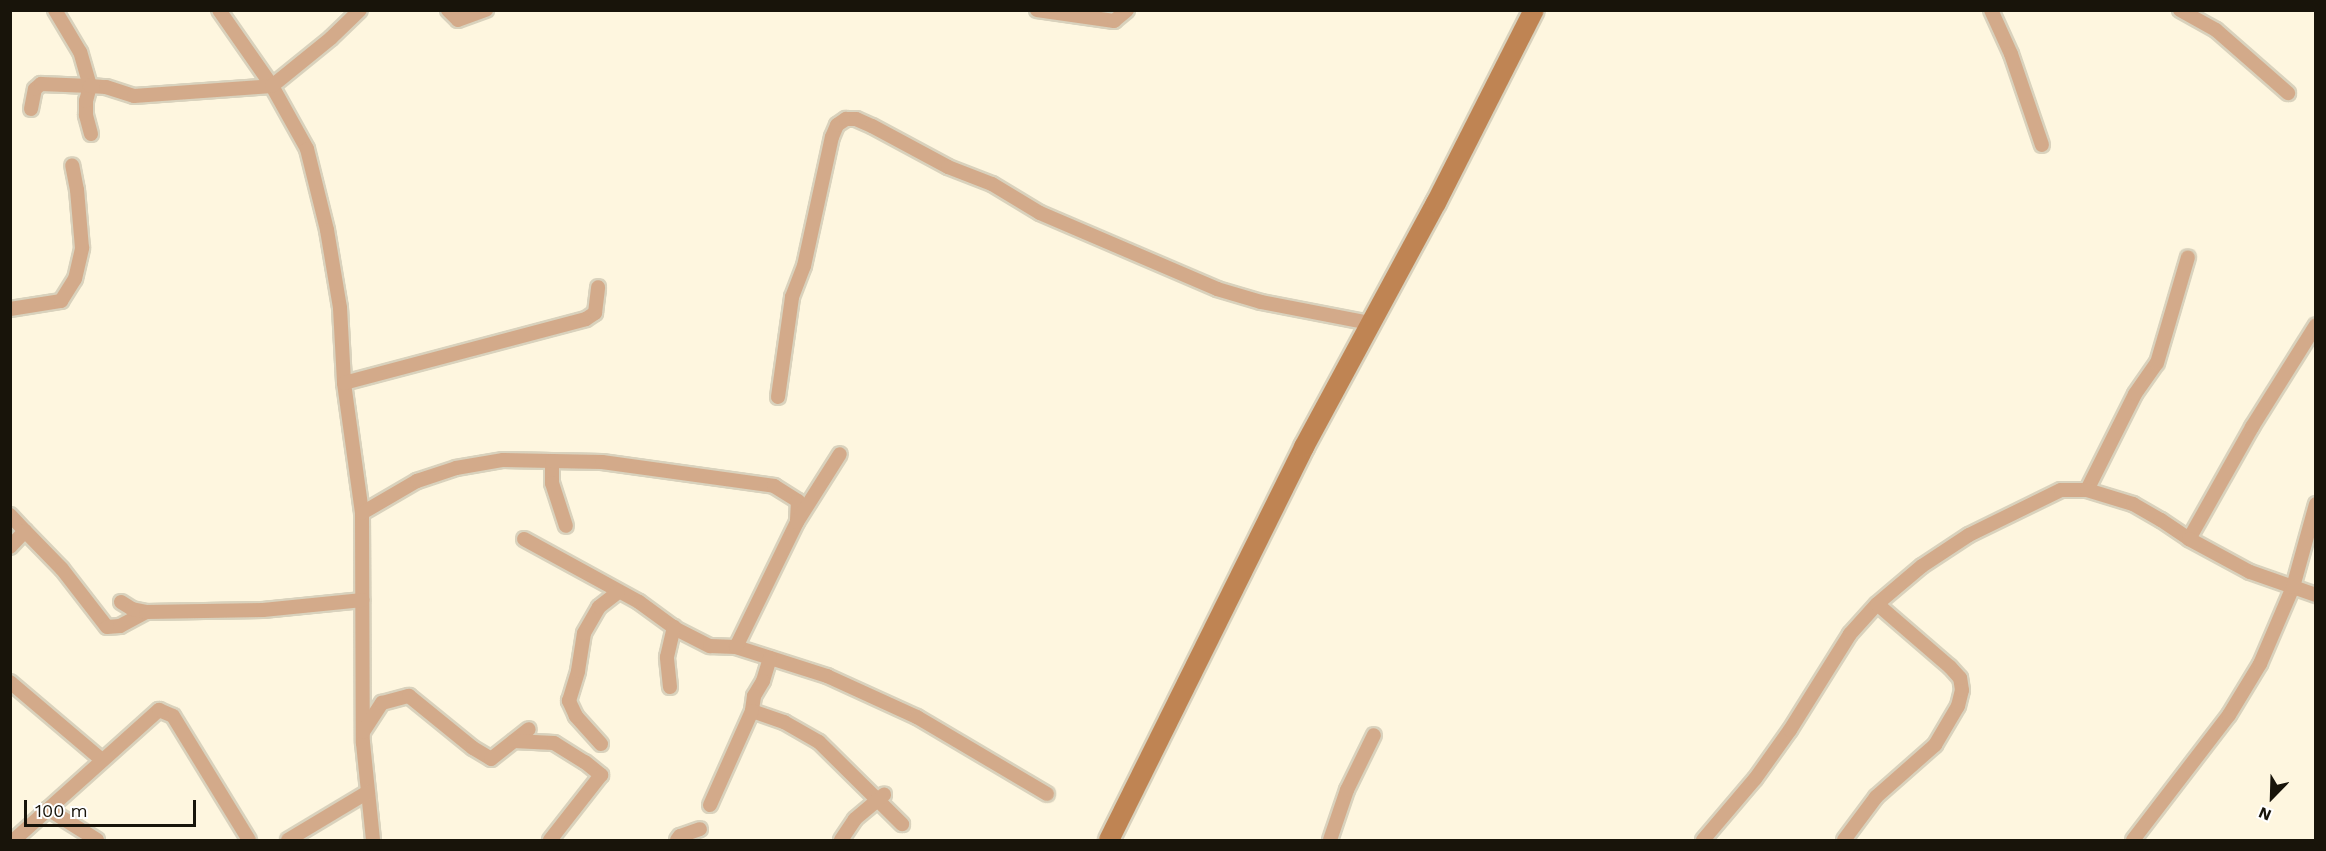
<!DOCTYPE html>
<style>
body{margin:0}
#map{position:relative;width:2326px;height:851px;overflow:hidden;background:#fef6df;font-family:"Work Sans",sans-serif}
div>[style]{position:absolute}
.roads{filter:drop-shadow(2px 0 #d9d2bd) drop-shadow(-2px 0 #d9d2bd) drop-shadow(0 2px #d9d2bd) drop-shadow(0 -2px #d9d2bd)}
.street>*{height:14px;margin:-7px;padding:0 7px;transform-origin:7px;border-radius:7px;background:#d3aa8a}
.secondary>*{height:20px;margin:-10px;padding:0 10px;transform-origin:10px;border-radius:10px;background:#bf8453}
span{translate:-50% -50%;white-space:nowrap;text-align:center;line-height:1.15;-webkit-text-stroke:4.5px #fff;paint-order:stroke}
.frame{position:absolute;inset:0;border:12px solid #18140a;pointer-events:none}
.north{position:absolute;left:2242px;top:767px;width:60px;height:60px;-webkit-text-stroke:4px #fff;paint-order:stroke;rotate:203deg;font-size:16px;font-weight:700;line-height:24px;text-align:center;color:#18140a}
.north::after{content:'';display:block;margin:auto;width:21px;height:27px;background:#18140a;clip-path:polygon(50% 0,100% 100%,50% 72%,0 100%)}
.scale{position:absolute;left:24px;top:800px;width:172px;height:27px;box-sizing:border-box;border:3px solid #18140a;border-top:0;padding-left:8px;font-size:18px;line-height:21px;white-space:nowrap;color:#18140a;-webkit-text-stroke:4px #fff;paint-order:stroke}
</style>
<div id="map">
<div class="roads">
<div class="street">
<i style="left:219px;top:10px;width:93px;rotate:55.1deg"></i>
<i style="left:272px;top:86px;width:72px;rotate:60.9deg"></i>
<i style="left:307px;top:149px;width:83px;rotate:76.1deg"></i>
<i style="left:327px;top:230px;width:79px;rotate:80.5deg"></i>
<i style="left:340px;top:308px;width:75px;rotate:86.9deg"></i>
<i style="left:344px;top:383px;width:131px;rotate:82.1deg"></i>
<i style="left:362px;top:513px;width:230px;rotate:89.8deg"></i>
<i style="left:363px;top:743px;width:98px;rotate:84.1deg"></i>
<i style="left:448px;top:10px;width:14px;rotate:45deg"></i>
<i style="left:458px;top:20px;width:30px;rotate:-20deg"></i>
<i style="left:1037px;top:10px;width:78px;rotate:8.1deg"></i>
<i style="left:1114px;top:21px;width:17px;rotate:-40deg"></i>
<i style="left:1991px;top:10px;width:48px;rotate:65.6deg"></i>
<i style="left:2011px;top:54px;width:96px;rotate:71.2deg"></i>
<i style="left:2180px;top:10px;width:41px;rotate:29.1deg"></i>
<i style="left:2216px;top:30px;width:96px;rotate:41.2deg"></i>
<i style="left:31px;top:109px;width:20px;rotate:-79deg"></i>
<i style="left:35px;top:89px;width:8px;rotate:-40deg"></i>
<i style="left:41px;top:84px;width:49px;rotate:2.3deg"></i>
<i style="left:90px;top:86px;width:35px;rotate:-106deg"></i>
<i style="left:80px;top:52px;width:49px;rotate:-120.8deg"></i>
<i style="left:91px;top:134px;width:20px;rotate:-105deg"></i>
<i style="left:86px;top:115px;width:14px;rotate:-90deg"></i>
<i style="left:86px;top:101px;width:16px;rotate:-75deg"></i>
<i style="left:90px;top:86px;width:16px;rotate:4deg"></i>
<i style="left:106px;top:87px;width:29px;rotate:18deg"></i>
<i style="left:134px;top:96px;width:138px;rotate:-4.1deg"></i>
<i style="left:272px;top:86px;width:76px;rotate:-39.1deg"></i>
<i style="left:331px;top:38px;width:40px;rotate:-44deg"></i>
<i style="left:10px;top:309px;width:52px;rotate:-8.9deg"></i>
<i style="left:61px;top:301px;width:26px;rotate:-58deg"></i>
<i style="left:75px;top:279px;width:32px;rotate:-77deg"></i>
<i style="left:82px;top:248px;width:58px;rotate:-94.9deg"></i>
<i style="left:77px;top:190px;width:25px;rotate:-101deg"></i>
<i style="left:344px;top:383px;width:250px;rotate:-14.8deg"></i>
<i style="left:586px;top:319px;width:11px;rotate:-34deg"></i>
<i style="left:595px;top:313px;width:26px;rotate:-83deg"></i>
<i style="left:778px;top:397px;width:101px;rotate:-82deg"></i>
<i style="left:792px;top:297px;width:33px;rotate:-69deg"></i>
<i style="left:804px;top:266px;width:132px;rotate:-77.8deg"></i>
<i style="left:832px;top:137px;width:13px;rotate:-67deg"></i>
<i style="left:837px;top:125px;width:11px;rotate:-34deg"></i>
<i style="left:846px;top:119px;width:10px"></i>
<i style="left:856px;top:119px;width:17px;rotate:24deg"></i>
<i style="left:872px;top:126px;width:86px;rotate:28.3deg"></i>
<i style="left:948px;top:167px;width:47px;rotate:21.1deg"></i>
<i style="left:992px;top:184px;width:56px;rotate:31.1deg"></i>
<i style="left:1040px;top:213px;width:193px;rotate:23.2deg"></i>
<i style="left:1217px;top:289px;width:46px;rotate:16.5deg"></i>
<i style="left:1261px;top:302px;width:111px;rotate:10.9deg"></i>
<i style="left:552px;top:461px;width:22px;rotate:90deg"></i>
<i style="left:552px;top:483px;width:45px;rotate:72deg"></i>
<i style="left:2087px;top:490px;width:107px;rotate:-63.4deg"></i>
<i style="left:2135px;top:394px;width:38px;rotate:-55deg"></i>
<i style="left:2157px;top:363px;width:110px;rotate:-73.7deg"></i>
<i style="left:362px;top:513px;width:64px;rotate:-30.2deg"></i>
<i style="left:417px;top:481px;width:41px;rotate:-18.4deg"></i>
<i style="left:456px;top:468px;width:48px;rotate:-9.7deg"></i>
<i style="left:503px;top:460px;width:49px;rotate:1.2deg"></i>
<i style="left:552px;top:461px;width:50px;rotate:1.1deg"></i>
<i style="left:602px;top:462px;width:174px;rotate:7.9deg"></i>
<i style="left:774px;top:486px;width:28px;rotate:32deg"></i>
<i style="left:798px;top:501px;width:21px;rotate:93deg"></i>
<i style="left:10px;top:515px;width:22px;rotate:47deg"></i>
<i style="left:25px;top:531px;width:22px;rotate:133deg"></i>
<i style="left:25px;top:531px;width:53px;rotate:45.8deg"></i>
<i style="left:62px;top:569px;width:73px;rotate:52.2deg"></i>
<i style="left:107px;top:627px;width:13px;rotate:-4deg"></i>
<i style="left:120px;top:626px;width:30px;rotate:-28deg"></i>
<i style="left:524px;top:539px;width:131px;rotate:28.7deg"></i>
<i style="left:639px;top:602px;width:46px;rotate:36.1deg"></i>
<i style="left:676px;top:629px;width:38px;rotate:27deg"></i>
<i style="left:710px;top:646px;width:26px;rotate:2deg"></i>
<i style="left:736px;top:647px;width:96px;rotate:17.7deg"></i>
<i style="left:827px;top:676px;width:99px;rotate:24.5deg"></i>
<i style="left:917px;top:717px;width:151px;rotate:30.6deg"></i>
<i style="left:2189px;top:539px;width:129px;rotate:-60.6deg"></i>
<i style="left:2252px;top:427px;width:120px;rotate:-57.9deg"></i>
<i style="left:121px;top:602px;width:13px;rotate:32deg"></i>
<i style="left:132px;top:609px;width:14px;rotate:12deg"></i>
<i style="left:146px;top:612px;width:117px;rotate:-1deg"></i>
<i style="left:263px;top:610px;width:100px;rotate:-5.7deg"></i>
<i style="left:736px;top:647px;width:139px;rotate:-64deg"></i>
<i style="left:797px;top:522px;width:80px;rotate:-57.7deg"></i>
<i style="left:770px;top:658px;width:24px;rotate:107deg"></i>
<i style="left:763px;top:681px;width:17px;rotate:121deg"></i>
<i style="left:754px;top:696px;width:15px;rotate:98deg"></i>
<i style="left:752px;top:711px;width:34px;rotate:19deg"></i>
<i style="left:784px;top:722px;width:40px;rotate:29.7deg"></i>
<i style="left:819px;top:742px;width:117px;rotate:44.7deg"></i>
<i style="left:10px;top:682px;width:121px;rotate:40.3deg"></i>
<i style="left:670px;top:687px;width:30px;rotate:-96deg"></i>
<i style="left:667px;top:657px;width:31px;rotate:-77deg"></i>
<i style="left:363px;top:732px;width:35px;rotate:-57deg"></i>
<i style="left:382px;top:703px;width:28px;rotate:-15deg"></i>
<i style="left:409px;top:696px;width:82px;rotate:39.1deg"></i>
<i style="left:473px;top:748px;width:21px;rotate:31deg"></i>
<i style="left:491px;top:759px;width:48px;rotate:-38.3deg"></i>
<i style="left:514px;top:741px;width:40px;rotate:2.9deg"></i>
<i style="left:554px;top:743px;width:36px;rotate:32deg"></i>
<i style="left:585px;top:762px;width:21px;rotate:39deg"></i>
<i style="left:601px;top:775px;width:83px;rotate:128.1deg"></i>
<i style="left:601px;top:744px;width:38px;rotate:-132deg"></i>
<i style="left:576px;top:716px;width:17px;rotate:-115deg"></i>
<i style="left:569px;top:701px;width:31px;rotate:-73deg"></i>
<i style="left:578px;top:671px;width:38px;rotate:-81deg"></i>
<i style="left:584px;top:633px;width:30px;rotate:-60deg"></i>
<i style="left:599px;top:607px;width:24px;rotate:-38deg"></i>
<i style="left:710px;top:805px;width:103px;rotate:-65.9deg"></i>
<i style="left:48px;top:809px;width:58px;rotate:32.3deg"></i>
<i style="left:14px;top:840px;width:195px;rotate:-41.9deg"></i>
<i style="left:159px;top:710px;width:15px;rotate:23deg"></i>
<i style="left:173px;top:716px;width:145px;rotate:58.5deg"></i>
<i style="left:288px;top:840px;width:93px;rotate:-31deg"></i>
<i style="left:677px;top:840px;width:5px;rotate:-53deg"></i>
<i style="left:680px;top:836px;width:21px;rotate:-19deg"></i>
<i style="left:841px;top:840px;width:25px;rotate:-56deg"></i>
<i style="left:855px;top:819px;width:38px;rotate:-40deg"></i>
<i style="left:1330px;top:840px;width:53px;rotate:-71.2deg"></i>
<i style="left:1347px;top:790px;width:61px;rotate:-63.9deg"></i>
<i style="left:1703px;top:840px;width:80px;rotate:-49.6deg"></i>
<i style="left:1755px;top:779px;width:60px;rotate:-54.5deg"></i>
<i style="left:1790px;top:730px;width:113px;rotate:-58deg"></i>
<i style="left:1850px;top:634px;width:40px;rotate:-48deg"></i>
<i style="left:1877px;top:604px;width:59px;rotate:-40.2deg"></i>
<i style="left:1922px;top:566px;width:56px;rotate:-33.4deg"></i>
<i style="left:1969px;top:535px;width:102px;rotate:-26.1deg"></i>
<i style="left:2061px;top:490px;width:26px"></i>
<i style="left:2087px;top:490px;width:48px;rotate:16.9deg"></i>
<i style="left:2133px;top:504px;width:32px;rotate:30deg"></i>
<i style="left:2161px;top:520px;width:34px;rotate:34deg"></i>
<i style="left:2189px;top:539px;width:69px;rotate:28.4deg"></i>
<i style="left:2250px;top:572px;width:70px;rotate:19.2deg"></i>
<i style="left:1844px;top:840px;width:54px;rotate:-53.3deg"></i>
<i style="left:1876px;top:797px;width:79px;rotate:-41.4deg"></i>
<i style="left:1935px;top:745px;width:45px;rotate:-59.5deg"></i>
<i style="left:1958px;top:706px;width:16px;rotate:-76deg"></i>
<i style="left:1962px;top:690px;width:12px;rotate:-99deg"></i>
<i style="left:1960px;top:678px;width:15px;rotate:-132deg"></i>
<i style="left:1950px;top:667px;width:96px;rotate:-139.2deg"></i>
<i style="left:2133px;top:840px;width:158px;rotate:-52.5deg"></i>
<i style="left:2229px;top:715px;width:60px;rotate:-58.7deg"></i>
<i style="left:2260px;top:664px;width:84px;rotate:-66.8deg"></i>
<i style="left:2293px;top:587px;width:86px;rotate:-74.5deg"></i>
</div>
<div class="secondary">
<i style="left:1109px;top:840px;width:439px;rotate:-63.6deg"></i>
<i style="left:1304px;top:447px;width:277px;rotate:-61.6deg"></i>
<i style="left:1436px;top:203px;width:216px;rotate:-63.1deg"></i>
</div>
</div>
<div class="frame"></div>
<div class="north">N</div>
<div class="scale">100 m</div>
</div>
